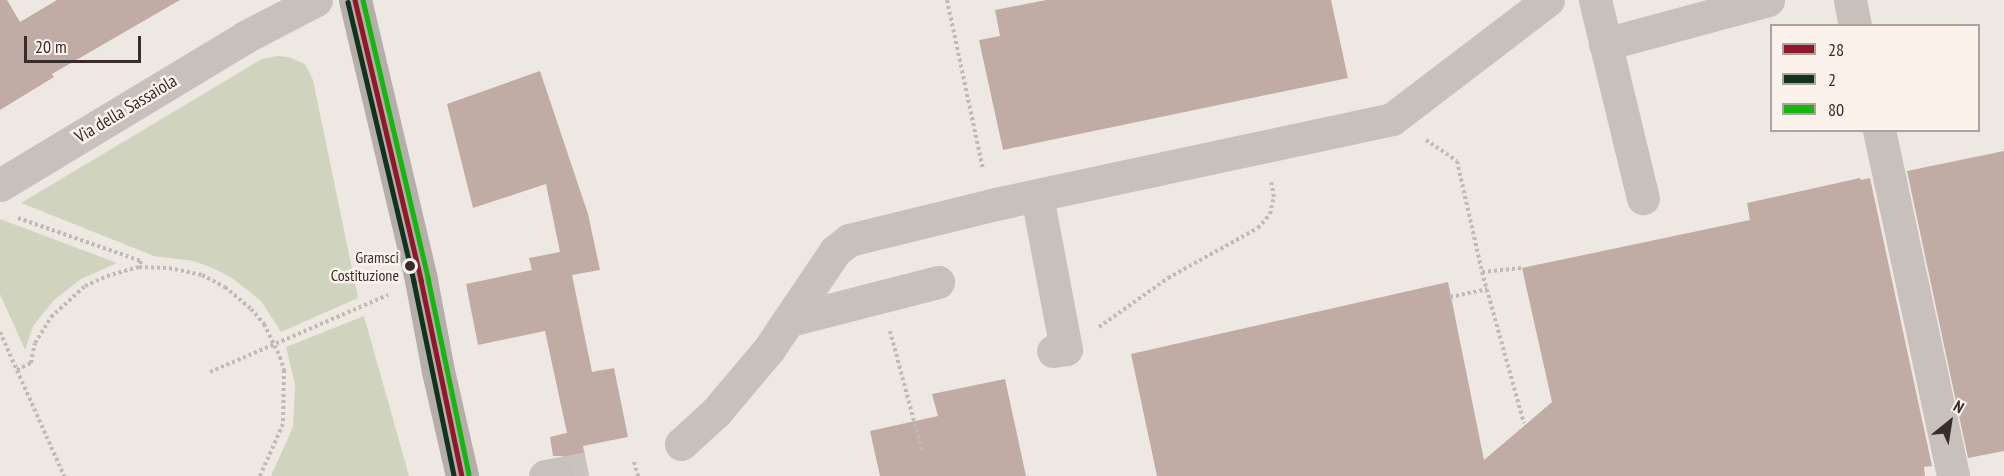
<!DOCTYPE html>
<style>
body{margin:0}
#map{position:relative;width:2004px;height:476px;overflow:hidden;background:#eee8e3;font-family:"PT Sans Narrow",sans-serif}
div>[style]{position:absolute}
.green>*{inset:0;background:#d0d3be}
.building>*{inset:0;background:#c1aca5}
.minor-tunnel>*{height:33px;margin-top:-16.5px;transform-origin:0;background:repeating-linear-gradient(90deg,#cac3be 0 33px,transparent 0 49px)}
.path>*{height:4px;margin-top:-2px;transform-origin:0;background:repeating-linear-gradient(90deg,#c0b9b4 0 3px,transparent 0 6px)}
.minor>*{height:33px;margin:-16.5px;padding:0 16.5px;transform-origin:16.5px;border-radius:16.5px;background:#c7c0bb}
.major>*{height:33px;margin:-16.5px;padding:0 16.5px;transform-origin:16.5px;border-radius:16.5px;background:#b6aeaa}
.bus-1>*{height:4.5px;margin:-2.25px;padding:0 2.25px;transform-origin:2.25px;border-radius:2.25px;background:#91172a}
.bus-2>*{height:4.5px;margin:-2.25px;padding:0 2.25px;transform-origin:2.25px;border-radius:2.25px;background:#10331d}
.bus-3>*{height:4.5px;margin:-2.25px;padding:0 2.25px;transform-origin:2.25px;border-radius:2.25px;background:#14b60f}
.dots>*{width:16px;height:16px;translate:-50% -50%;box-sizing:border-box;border:3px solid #faf2eb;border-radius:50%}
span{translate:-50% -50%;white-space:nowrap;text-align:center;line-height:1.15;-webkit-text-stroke:5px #faf2eb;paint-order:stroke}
.bus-label{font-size:16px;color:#382d2a}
.right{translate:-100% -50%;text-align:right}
.street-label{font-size:18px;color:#382d2a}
.legend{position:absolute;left:1770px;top:24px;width:210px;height:108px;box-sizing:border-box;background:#faf2eb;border:2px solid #aca39e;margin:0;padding:8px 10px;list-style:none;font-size:18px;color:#382d2a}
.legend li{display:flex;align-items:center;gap:12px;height:30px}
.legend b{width:30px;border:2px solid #aca39e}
.north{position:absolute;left:1920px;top:392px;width:60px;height:60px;-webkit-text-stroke:4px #faf2eb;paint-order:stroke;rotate:30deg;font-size:16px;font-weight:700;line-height:24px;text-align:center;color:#382d2a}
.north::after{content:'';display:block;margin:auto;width:21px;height:27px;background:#382d2a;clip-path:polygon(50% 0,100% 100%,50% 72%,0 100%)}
.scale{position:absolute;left:24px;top:36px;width:117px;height:27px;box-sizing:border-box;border:3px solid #382d2a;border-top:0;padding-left:8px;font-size:18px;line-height:21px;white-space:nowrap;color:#382d2a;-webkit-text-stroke:4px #faf2eb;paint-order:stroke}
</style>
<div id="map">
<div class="green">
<i style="clip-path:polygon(277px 56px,289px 57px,305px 64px,313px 80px,358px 298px,281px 332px,261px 301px,232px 278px,217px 270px,194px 261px,154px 256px,21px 203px,262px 59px)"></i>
<i style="clip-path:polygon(0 219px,117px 263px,81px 279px,54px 300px,33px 326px,25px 350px,0 294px)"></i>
<i style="clip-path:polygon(364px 316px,409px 476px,271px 476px,293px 427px,295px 384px,286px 347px)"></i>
</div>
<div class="building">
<i style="clip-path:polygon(0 0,7px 0,20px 22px,57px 0,180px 0,52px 74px,54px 77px,0 110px)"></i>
<i style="clip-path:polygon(1046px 0,1331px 0,1348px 78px,1003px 150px,979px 40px,1000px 36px,995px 10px)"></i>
<i style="clip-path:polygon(540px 71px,588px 214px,600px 270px,572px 275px,592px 372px,614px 368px,628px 437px,583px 446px,589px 476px,575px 476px,571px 462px,563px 456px,553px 456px,550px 437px,567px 433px,545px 331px,478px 345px,466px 284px,532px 270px,529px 258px,560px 252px,546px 184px,473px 208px,447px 104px)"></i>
<i style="clip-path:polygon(2004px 151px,2004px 451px,1968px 458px,1907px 171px)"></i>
<i style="clip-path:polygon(1860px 178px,1861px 180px,1870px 178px,1932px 466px,1924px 467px,1925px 476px,1157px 476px,1131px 354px,1448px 282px,1484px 460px,1552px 402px,1522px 268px,1750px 220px,1747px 203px)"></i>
<i style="clip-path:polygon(1005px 379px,1026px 476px,880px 476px,870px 431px,938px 416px,932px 394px)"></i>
</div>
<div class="minor-tunnel">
<i style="left:557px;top:474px;width:31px;rotate:-11deg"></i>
</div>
<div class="path">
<i style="left:947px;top:0;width:173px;rotate:78deg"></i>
<i style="left:1426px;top:140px;width:37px;rotate:34deg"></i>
<i style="left:1457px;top:161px;width:114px;rotate:77.3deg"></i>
<i style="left:1482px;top:272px;width:157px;rotate:74.5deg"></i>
<i style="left:18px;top:218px;width:130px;rotate:19.3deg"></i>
<i style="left:141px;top:261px;width:6px;rotate:108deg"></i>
<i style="left:1482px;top:272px;width:40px;rotate:-5.7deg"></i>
<i style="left:1450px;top:297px;width:38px;rotate:-12deg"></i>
<i style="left:1099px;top:327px;width:85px;rotate:-35.4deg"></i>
<i style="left:1168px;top:278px;width:103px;rotate:-29.1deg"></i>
<i style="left:1258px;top:228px;width:18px;rotate:-49deg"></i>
<i style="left:1270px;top:214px;width:17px;rotate:-77deg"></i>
<i style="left:1274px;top:197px;width:15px;rotate:-101deg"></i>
<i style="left:890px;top:331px;width:124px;rotate:75.1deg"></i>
<i style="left:0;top:332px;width:158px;rotate:66deg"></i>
<i style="left:17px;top:370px;width:16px;rotate:-27deg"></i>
<i style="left:31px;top:363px;width:20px;rotate:-79deg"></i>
<i style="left:35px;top:343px;width:31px;rotate:-58deg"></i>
<i style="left:51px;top:317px;width:46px;rotate:-42.4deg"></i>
<i style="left:85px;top:286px;width:24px;rotate:-24deg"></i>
<i style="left:107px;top:276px;width:33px;rotate:-16deg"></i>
<i style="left:139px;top:267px;width:30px;rotate:2deg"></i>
<i style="left:169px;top:268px;width:34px;rotate:12deg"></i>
<i style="left:202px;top:275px;width:26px;rotate:28deg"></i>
<i style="left:225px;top:287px;width:34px;rotate:40deg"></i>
<i style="left:251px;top:309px;width:20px;rotate:49deg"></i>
<i style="left:264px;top:324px;width:37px;rotate:64deg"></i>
<i style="left:280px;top:357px;width:14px;rotate:73deg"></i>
<i style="left:284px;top:370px;width:54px;rotate:91.1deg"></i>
<i style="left:283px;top:424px;width:57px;rotate:113.9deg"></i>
<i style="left:210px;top:372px;width:194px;rotate:-23.4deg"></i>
<i style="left:634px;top:462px;width:15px;rotate:74deg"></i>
</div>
<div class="minor">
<i style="left:1595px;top:0;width:204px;rotate:76.4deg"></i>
<i style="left:1850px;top:0;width:26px;rotate:79deg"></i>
<i style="left:1605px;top:44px;width:169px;rotate:-15.1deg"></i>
<i style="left:1879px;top:130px;width:354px;rotate:77.9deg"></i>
<i style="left:0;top:185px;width:286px;rotate:-31.1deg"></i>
<i style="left:245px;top:37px;width:80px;rotate:-27.5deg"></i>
<i style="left:1037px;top:196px;width:156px;rotate:79.3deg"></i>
<i style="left:1066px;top:349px;width:13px;rotate:171deg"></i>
<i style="left:790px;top:320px;width:153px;rotate:-14.4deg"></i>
<i style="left:681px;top:444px;width:47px;rotate:-42.4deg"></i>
<i style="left:716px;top:412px;width:82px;rotate:-49.9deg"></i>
<i style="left:769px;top:349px;width:118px;rotate:-56deg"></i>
<i style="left:835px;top:251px;width:18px;rotate:-38deg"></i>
<i style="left:849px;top:240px;width:146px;rotate:-13.8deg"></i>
<i style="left:991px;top:205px;width:410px;rotate:-12.1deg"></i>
<i style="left:1392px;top:119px;width:196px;rotate:-37.3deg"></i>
<i style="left:545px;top:476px;width:12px;rotate:-9deg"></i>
</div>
<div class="major">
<i style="left:355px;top:0;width:288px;rotate:76.7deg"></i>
<i style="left:421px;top:280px;width:93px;rotate:79.4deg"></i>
<i style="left:438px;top:371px;width:108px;rotate:77.1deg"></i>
</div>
<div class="bus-1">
<i style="left:355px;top:0;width:288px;rotate:76.7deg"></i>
<i style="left:421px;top:280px;width:200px;rotate:78.2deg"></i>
</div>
<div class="bus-2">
<i style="left:348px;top:2px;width:288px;rotate:76.7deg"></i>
<i style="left:414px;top:282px;width:198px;rotate:78.3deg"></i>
</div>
<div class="bus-3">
<i style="left:363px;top:0;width:285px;rotate:76.8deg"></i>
<i style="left:428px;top:278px;width:200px;rotate:78.2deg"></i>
</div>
<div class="dots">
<i style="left:410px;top:266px;background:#382d2a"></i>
</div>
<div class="bus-label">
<span class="right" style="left:399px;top:266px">Gramsci<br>Costituzione</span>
</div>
<div class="street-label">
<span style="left:126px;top:109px;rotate:-31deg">Via della Sassaiola</span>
</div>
<ul class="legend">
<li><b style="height:8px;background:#91172a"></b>28</li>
<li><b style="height:8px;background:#10331d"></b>2</li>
<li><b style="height:8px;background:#14b60f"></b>80</li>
</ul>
<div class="north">N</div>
<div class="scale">20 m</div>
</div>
